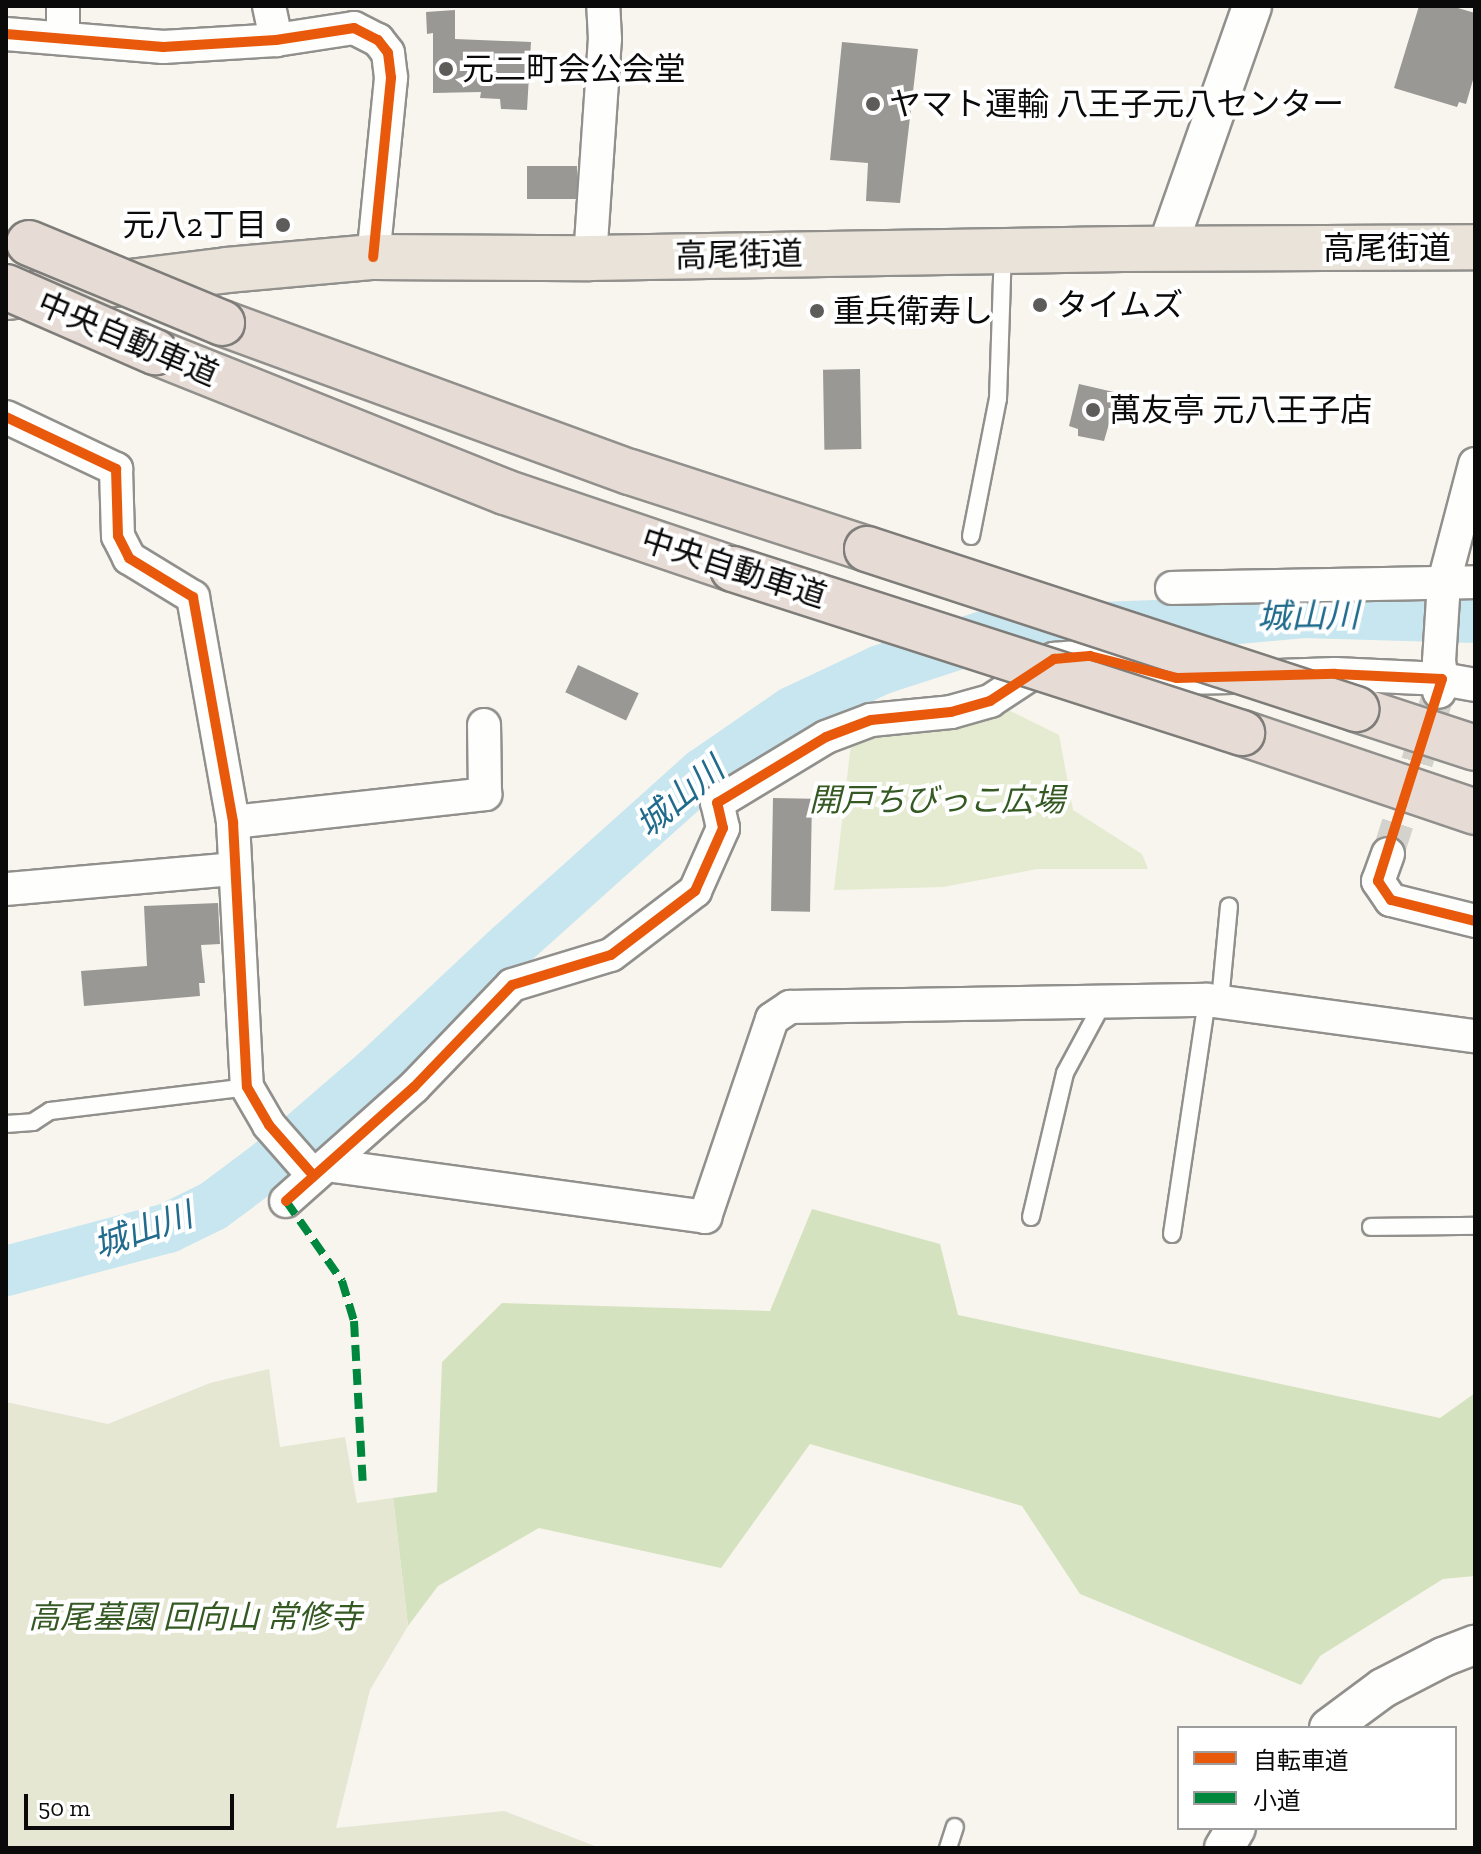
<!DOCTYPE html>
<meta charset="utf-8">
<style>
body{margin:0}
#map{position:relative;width:1481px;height:1854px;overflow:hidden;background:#f8f5ee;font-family:"Zilla Slab","Noto Sans JP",serif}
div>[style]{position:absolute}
.green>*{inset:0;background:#e4ebd0}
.forest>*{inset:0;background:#d5e2bf}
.cemetery>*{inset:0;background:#e5e7d3}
.river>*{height:50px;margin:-25px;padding:0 25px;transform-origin:25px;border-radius:25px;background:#c8e6ef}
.building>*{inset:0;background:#9a9894;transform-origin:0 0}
.minor-tunnel>*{height:32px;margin-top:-16px;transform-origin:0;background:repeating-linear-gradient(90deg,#d4d2cc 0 32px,transparent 0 48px)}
.roads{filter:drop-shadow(2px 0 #91908d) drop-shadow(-2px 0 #91908d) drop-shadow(0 2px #91908d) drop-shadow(0 -2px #91908d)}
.service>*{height:16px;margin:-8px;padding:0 8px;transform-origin:8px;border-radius:8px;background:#fefefc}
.minor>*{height:32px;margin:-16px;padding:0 16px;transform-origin:16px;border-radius:16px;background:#fefefc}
.tertiary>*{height:38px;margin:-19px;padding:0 19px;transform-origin:19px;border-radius:19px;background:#fefefc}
.primary>*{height:44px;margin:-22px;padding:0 22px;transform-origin:22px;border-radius:22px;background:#e9e3d9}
.motorway>*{height:44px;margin:-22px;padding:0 22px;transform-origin:22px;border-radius:22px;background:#e6dcd5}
.bridges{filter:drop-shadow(2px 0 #7e7d7a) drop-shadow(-2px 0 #7e7d7a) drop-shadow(0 2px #7e7d7a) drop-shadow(0 -2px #7e7d7a)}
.motorway-bridge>*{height:44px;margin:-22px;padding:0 22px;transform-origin:22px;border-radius:22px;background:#e6dcd5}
.quiet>*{height:8px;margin-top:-4px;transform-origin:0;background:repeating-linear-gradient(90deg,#00873e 0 16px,transparent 0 24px)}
.cycleway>*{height:10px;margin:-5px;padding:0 5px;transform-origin:5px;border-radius:5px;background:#e8590c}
.dots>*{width:22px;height:22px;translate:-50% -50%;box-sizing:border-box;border:4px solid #fff;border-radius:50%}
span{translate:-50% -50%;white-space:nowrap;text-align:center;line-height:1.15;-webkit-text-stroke:8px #fff;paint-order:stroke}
.poi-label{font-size:32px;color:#0a0a0a}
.left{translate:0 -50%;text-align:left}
.right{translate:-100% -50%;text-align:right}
.street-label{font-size:32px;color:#0a0a0a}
.park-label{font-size:32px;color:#345922;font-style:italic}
.water-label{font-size:34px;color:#216b8d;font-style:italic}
.frame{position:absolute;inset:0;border:8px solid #0a0a0a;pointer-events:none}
.legend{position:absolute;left:1177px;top:1726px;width:280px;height:104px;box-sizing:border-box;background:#fff;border:2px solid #9d9d9d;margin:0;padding:10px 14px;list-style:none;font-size:24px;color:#0a0a0a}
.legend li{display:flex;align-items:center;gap:16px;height:40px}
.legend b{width:40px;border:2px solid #9d9d9d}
.scale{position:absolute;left:24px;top:1794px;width:210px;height:36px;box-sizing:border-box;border:4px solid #0a0a0a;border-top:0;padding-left:10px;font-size:24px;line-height:28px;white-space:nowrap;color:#0a0a0a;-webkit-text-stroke:6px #fff;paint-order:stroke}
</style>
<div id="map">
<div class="green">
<i style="clip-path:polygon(990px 701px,1059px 735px,1073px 810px,1142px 854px,1148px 869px,1037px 869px,943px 887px,834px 890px,853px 727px)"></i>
</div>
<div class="forest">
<i style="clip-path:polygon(812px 1209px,940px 1244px,958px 1315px,1440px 1418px,1475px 1393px,1475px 1576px,1443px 1579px,1320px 1656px,1301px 1685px,1080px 1594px,1022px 1506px,810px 1444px,721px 1568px,539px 1528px,438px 1586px,408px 1626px,393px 1498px,437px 1492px,442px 1362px,502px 1303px,770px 1311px)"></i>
</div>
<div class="cemetery">
<i style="clip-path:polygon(269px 1369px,280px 1447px,345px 1437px,357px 1503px,393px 1498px,408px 1626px,370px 1690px,336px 1828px,504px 1811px,600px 1848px,6px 1848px,6px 1402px,108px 1424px,210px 1383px)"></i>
</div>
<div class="river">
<i style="left:6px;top:1271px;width:168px;rotate:-14.9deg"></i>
<i style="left:168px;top:1228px;width:50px;rotate:-26.1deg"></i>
<i style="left:213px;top:1206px;width:69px;rotate:-36.7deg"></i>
<i style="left:268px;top:1165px;width:145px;rotate:-40.8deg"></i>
<i style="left:378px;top:1070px;width:180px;rotate:-43.2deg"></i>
<i style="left:509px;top:947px;width:261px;rotate:-41.9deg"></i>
<i style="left:703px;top:773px;width:109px;rotate:-34.6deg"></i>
<i style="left:793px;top:711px;width:96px;rotate:-25.2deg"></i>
<i style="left:880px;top:670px;width:109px;rotate:-18.1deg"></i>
<i style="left:984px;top:636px;width:62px;rotate:-6.4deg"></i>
<i style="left:1046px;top:629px;width:137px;rotate:-2.1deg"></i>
<i style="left:1183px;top:624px;width:121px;rotate:-5.2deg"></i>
<i style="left:1303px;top:613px;width:172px;rotate:1.7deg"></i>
</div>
<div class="building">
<i style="clip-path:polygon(1419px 6px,1451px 6px,1475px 13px,1475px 73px,1466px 104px,1459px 102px,1457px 107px,1394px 88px)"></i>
<i style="clip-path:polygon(455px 10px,455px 39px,531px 42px,527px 110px,501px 109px,500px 99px,480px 98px,481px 92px,433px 93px,433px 33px,427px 34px,426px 12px)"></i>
<i style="clip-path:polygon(842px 42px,918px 49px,900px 203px,866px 201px,868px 163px,830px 160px)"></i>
<i style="left:527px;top:166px;width:50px;height:33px"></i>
<i style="left:860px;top:369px;width:80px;height:37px;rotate:89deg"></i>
<i style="clip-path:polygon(1079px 384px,1118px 393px,1104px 441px,1078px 436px,1078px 429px,1069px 426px)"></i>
<i style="left:578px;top:665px;width:67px;height:30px;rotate:25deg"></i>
<i style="left:773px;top:798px;width:39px;height:113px;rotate:1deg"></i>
<i style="clip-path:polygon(218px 903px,220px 944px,201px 945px,205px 983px,199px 983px,200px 996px,84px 1006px,81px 971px,147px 966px,144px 906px)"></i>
</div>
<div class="minor-tunnel">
<i style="left:1388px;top:854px;width:170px;rotate:-72.5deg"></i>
</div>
<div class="roads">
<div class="service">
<i style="left:971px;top:536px;width:140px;rotate:-78.9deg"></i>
<i style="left:998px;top:399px;width:147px;rotate:-88.1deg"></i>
<i style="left:1220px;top:1001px;width:95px;rotate:-84.6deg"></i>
<i style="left:6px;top:1124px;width:27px;rotate:-4deg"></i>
<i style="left:33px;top:1122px;width:20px;rotate:-33deg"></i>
<i style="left:50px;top:1111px;width:198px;rotate:-6.9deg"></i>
<i style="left:1031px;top:1217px;width:148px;rotate:-76.7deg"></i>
<i style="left:1065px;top:1073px;width:82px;rotate:-61.6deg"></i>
<i style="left:1371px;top:1227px;width:104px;rotate:-0.6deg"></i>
<i style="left:1172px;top:1234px;width:237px;rotate:-81.5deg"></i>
<i style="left:948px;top:1848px;width:22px;rotate:-72deg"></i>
</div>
<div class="minor">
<i style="left:63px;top:6px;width:32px;rotate:90deg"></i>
<i style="left:269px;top:6px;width:35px;rotate:78deg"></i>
<i style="left:6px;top:34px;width:158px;rotate:4.7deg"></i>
<i style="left:163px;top:47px;width:113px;rotate:-3.5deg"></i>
<i style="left:276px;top:40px;width:79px;rotate:-8.7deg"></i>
<i style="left:354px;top:28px;width:27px;rotate:27deg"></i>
<i style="left:378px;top:40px;width:16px;rotate:52deg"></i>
<i style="left:388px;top:53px;width:25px;rotate:83deg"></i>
<i style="left:391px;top:78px;width:180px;rotate:95.7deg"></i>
<i style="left:590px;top:258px;width:220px;rotate:-86.1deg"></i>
<i style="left:605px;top:39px;width:33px;rotate:-93deg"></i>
<i style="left:6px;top:417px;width:122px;rotate:25.3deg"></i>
<i style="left:116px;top:469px;width:67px;rotate:88.3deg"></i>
<i style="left:118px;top:536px;width:25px;rotate:63deg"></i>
<i style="left:129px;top:558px;width:75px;rotate:31.4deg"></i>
<i style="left:193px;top:597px;width:229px;rotate:79.9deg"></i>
<i style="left:233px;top:822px;width:265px;rotate:87deg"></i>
<i style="left:247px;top:1087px;width:44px;rotate:59.9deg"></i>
<i style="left:269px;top:1125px;width:67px;rotate:48.7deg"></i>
<i style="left:1475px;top:464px;width:122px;rotate:104.7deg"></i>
<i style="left:1444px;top:582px;width:79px;rotate:93.6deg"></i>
<i style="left:1439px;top:661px;width:18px;rotate:81deg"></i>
<i style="left:1442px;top:679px;width:34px;rotate:10deg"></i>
<i style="left:1172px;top:588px;width:303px;rotate:-1.1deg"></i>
<i style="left:1278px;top:676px;width:57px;rotate:-2deg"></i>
<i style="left:1335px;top:674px;width:107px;rotate:2.7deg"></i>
<i style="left:1442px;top:679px;width:13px;rotate:103deg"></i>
<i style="left:233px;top:822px;width:254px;rotate:-6.3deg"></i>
<i style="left:485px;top:794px;width:69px;rotate:-90.8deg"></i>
<i style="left:1388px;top:854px;width:29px;rotate:110deg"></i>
<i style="left:1378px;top:881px;width:23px;rotate:56deg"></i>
<i style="left:1391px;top:900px;width:87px;rotate:14deg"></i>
<i style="left:6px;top:889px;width:229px;rotate:-5deg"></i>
<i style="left:327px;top:1165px;width:382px;rotate:7.8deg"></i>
<i style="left:705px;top:1217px;width:209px;rotate:-71.3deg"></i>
<i style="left:772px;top:1019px;width:22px;rotate:-34deg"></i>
<i style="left:790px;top:1007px;width:417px;rotate:-1deg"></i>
<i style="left:1207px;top:1000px;width:270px;rotate:7.7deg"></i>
<i style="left:286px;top:1201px;width:171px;rotate:-41.7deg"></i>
<i style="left:414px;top:1087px;width:141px;rotate:-46.1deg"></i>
<i style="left:512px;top:985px;width:103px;rotate:-16.9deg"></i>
<i style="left:611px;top:955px;width:106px;rotate:-37.3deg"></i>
<i style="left:695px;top:891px;width:69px;rotate:-66deg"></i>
<i style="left:723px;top:828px;width:26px;rotate:-103deg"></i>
<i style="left:717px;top:803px;width:127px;rotate:-31.2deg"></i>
<i style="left:826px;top:737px;width:48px;rotate:-20.7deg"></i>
<i style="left:871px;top:720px;width:80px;rotate:-5.7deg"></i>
<i style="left:951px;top:712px;width:41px;rotate:-15.8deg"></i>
<i style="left:990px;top:701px;width:77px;rotate:-33.3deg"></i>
<i style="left:1054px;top:659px;width:36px;rotate:-5deg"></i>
<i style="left:1090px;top:656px;width:90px;rotate:14.2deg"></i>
<i style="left:1177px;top:678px;width:55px;rotate:-1deg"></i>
</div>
<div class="tertiary">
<i style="left:1167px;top:248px;width:256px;rotate:-70.6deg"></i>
<i style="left:1329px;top:1728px;width:67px;rotate:-36.5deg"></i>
<i style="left:1383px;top:1688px;width:68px;rotate:-27.3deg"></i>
<i style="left:1443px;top:1657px;width:34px;rotate:-21deg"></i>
<i style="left:1224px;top:1848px;width:23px;rotate:-59deg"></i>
</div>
<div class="primary">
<i style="left:8px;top:297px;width:221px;rotate:-7deg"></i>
<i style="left:227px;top:270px;width:147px;rotate:-5.1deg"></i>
<i style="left:373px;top:257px;width:217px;rotate:0.3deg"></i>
<i style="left:590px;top:258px;width:533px;rotate:-0.97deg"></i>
<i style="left:1123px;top:249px;width:352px;rotate:-0.3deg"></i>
</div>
<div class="motorway">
<i style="left:222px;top:323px;width:434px;rotate:20.1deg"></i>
<i style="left:630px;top:472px;width:249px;rotate:18deg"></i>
<i style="left:155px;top:352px;width:377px;rotate:21.8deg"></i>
<i style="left:505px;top:492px;width:241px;rotate:18.7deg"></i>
<i style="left:1356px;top:709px;width:125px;rotate:18.1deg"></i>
<i style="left:1242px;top:733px;width:246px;rotate:18.7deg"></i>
</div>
</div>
<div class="bridges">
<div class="motorway-bridge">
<i style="left:29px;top:243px;width:209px;rotate:22.5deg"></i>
<i style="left:6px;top:287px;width:163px;rotate:23.6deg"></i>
<i style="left:867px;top:549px;width:515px;rotate:18.12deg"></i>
<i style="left:733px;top:569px;width:535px;rotate:17.86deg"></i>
</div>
</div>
<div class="quiet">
<i style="left:286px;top:1201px;width:98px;rotate:55deg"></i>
<i style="left:342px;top:1281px;width:42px;rotate:73.3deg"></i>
<i style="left:354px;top:1321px;width:168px;rotate:86.9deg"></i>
</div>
<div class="cycleway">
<i style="left:6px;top:34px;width:158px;rotate:4.7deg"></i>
<i style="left:163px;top:47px;width:113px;rotate:-3.5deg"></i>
<i style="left:276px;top:40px;width:79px;rotate:-8.7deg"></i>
<i style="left:354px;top:28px;width:27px;rotate:27deg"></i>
<i style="left:378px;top:40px;width:16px;rotate:52deg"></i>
<i style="left:388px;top:53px;width:25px;rotate:83deg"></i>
<i style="left:391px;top:78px;width:180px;rotate:95.7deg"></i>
<i style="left:6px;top:417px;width:122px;rotate:25.3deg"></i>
<i style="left:116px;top:469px;width:67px;rotate:88.3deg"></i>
<i style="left:118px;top:536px;width:25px;rotate:63deg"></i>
<i style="left:129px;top:558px;width:75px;rotate:31.4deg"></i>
<i style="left:193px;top:597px;width:229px;rotate:79.9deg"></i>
<i style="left:233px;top:822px;width:265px;rotate:87deg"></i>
<i style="left:247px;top:1087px;width:44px;rotate:59.9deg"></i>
<i style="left:269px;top:1125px;width:67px;rotate:48.7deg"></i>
<i style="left:286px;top:1201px;width:171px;rotate:-41.7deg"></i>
<i style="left:414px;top:1087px;width:141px;rotate:-46.1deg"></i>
<i style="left:512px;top:985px;width:103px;rotate:-16.9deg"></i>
<i style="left:611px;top:955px;width:106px;rotate:-37.3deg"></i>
<i style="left:695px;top:891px;width:69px;rotate:-66deg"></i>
<i style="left:723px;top:828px;width:26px;rotate:-103deg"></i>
<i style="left:717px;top:803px;width:127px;rotate:-31.2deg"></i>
<i style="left:826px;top:737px;width:48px;rotate:-20.7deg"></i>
<i style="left:871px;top:720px;width:80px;rotate:-5.7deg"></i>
<i style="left:951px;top:712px;width:41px;rotate:-15.8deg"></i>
<i style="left:990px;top:701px;width:77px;rotate:-33.3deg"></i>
<i style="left:1054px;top:659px;width:36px;rotate:-5deg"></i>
<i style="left:1090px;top:656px;width:90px;rotate:14.2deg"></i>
<i style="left:1177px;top:678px;width:158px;rotate:-1.5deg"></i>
<i style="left:1335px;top:674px;width:107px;rotate:2.7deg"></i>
<i style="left:1442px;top:679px;width:212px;rotate:107.6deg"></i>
<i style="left:1378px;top:881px;width:23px;rotate:56deg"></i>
<i style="left:1391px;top:900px;width:87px;rotate:14deg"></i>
</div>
<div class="dots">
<i style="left:446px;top:69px;background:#5d5c5a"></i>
<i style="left:873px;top:104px;background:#5d5c5a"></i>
<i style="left:283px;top:225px;background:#5d5c5a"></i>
<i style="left:1040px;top:305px;background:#5d5c5a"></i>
<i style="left:817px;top:311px;background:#5d5c5a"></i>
<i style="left:1093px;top:410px;background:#5d5c5a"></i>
</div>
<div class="poi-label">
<span class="left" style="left:462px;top:69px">元二町会公会堂</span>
<span class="left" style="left:889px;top:104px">ヤマト運輸 八王子元八センター</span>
<span class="right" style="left:267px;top:225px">元八2丁目</span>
<span class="left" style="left:1056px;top:305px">タイムズ</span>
<span class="left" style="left:833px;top:311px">重兵衛寿し</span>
<span class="left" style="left:1109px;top:410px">萬友亭 元八王子店</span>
</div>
<div class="street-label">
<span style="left:1387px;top:248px">高尾街道</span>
<span style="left:739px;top:255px;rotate:-1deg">高尾街道</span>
<span style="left:128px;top:339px;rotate:23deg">中央自動車道</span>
<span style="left:734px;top:568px;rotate:18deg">中央自動車道</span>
</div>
<div class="park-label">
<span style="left:937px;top:800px">開戸ちびっこ広場</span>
<span style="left:195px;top:1617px">高尾墓園 回向山 常修寺</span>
</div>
<div class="water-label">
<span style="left:1308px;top:616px;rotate:-1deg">城山川</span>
<span style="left:680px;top:797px;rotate:-40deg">城山川</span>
<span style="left:143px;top:1230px;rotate:-19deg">城山川</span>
</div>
<div class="frame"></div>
<ul class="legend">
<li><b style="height:10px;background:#e8590c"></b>自転車道</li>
<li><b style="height:10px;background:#00873e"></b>小道</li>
</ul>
<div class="scale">50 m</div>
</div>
